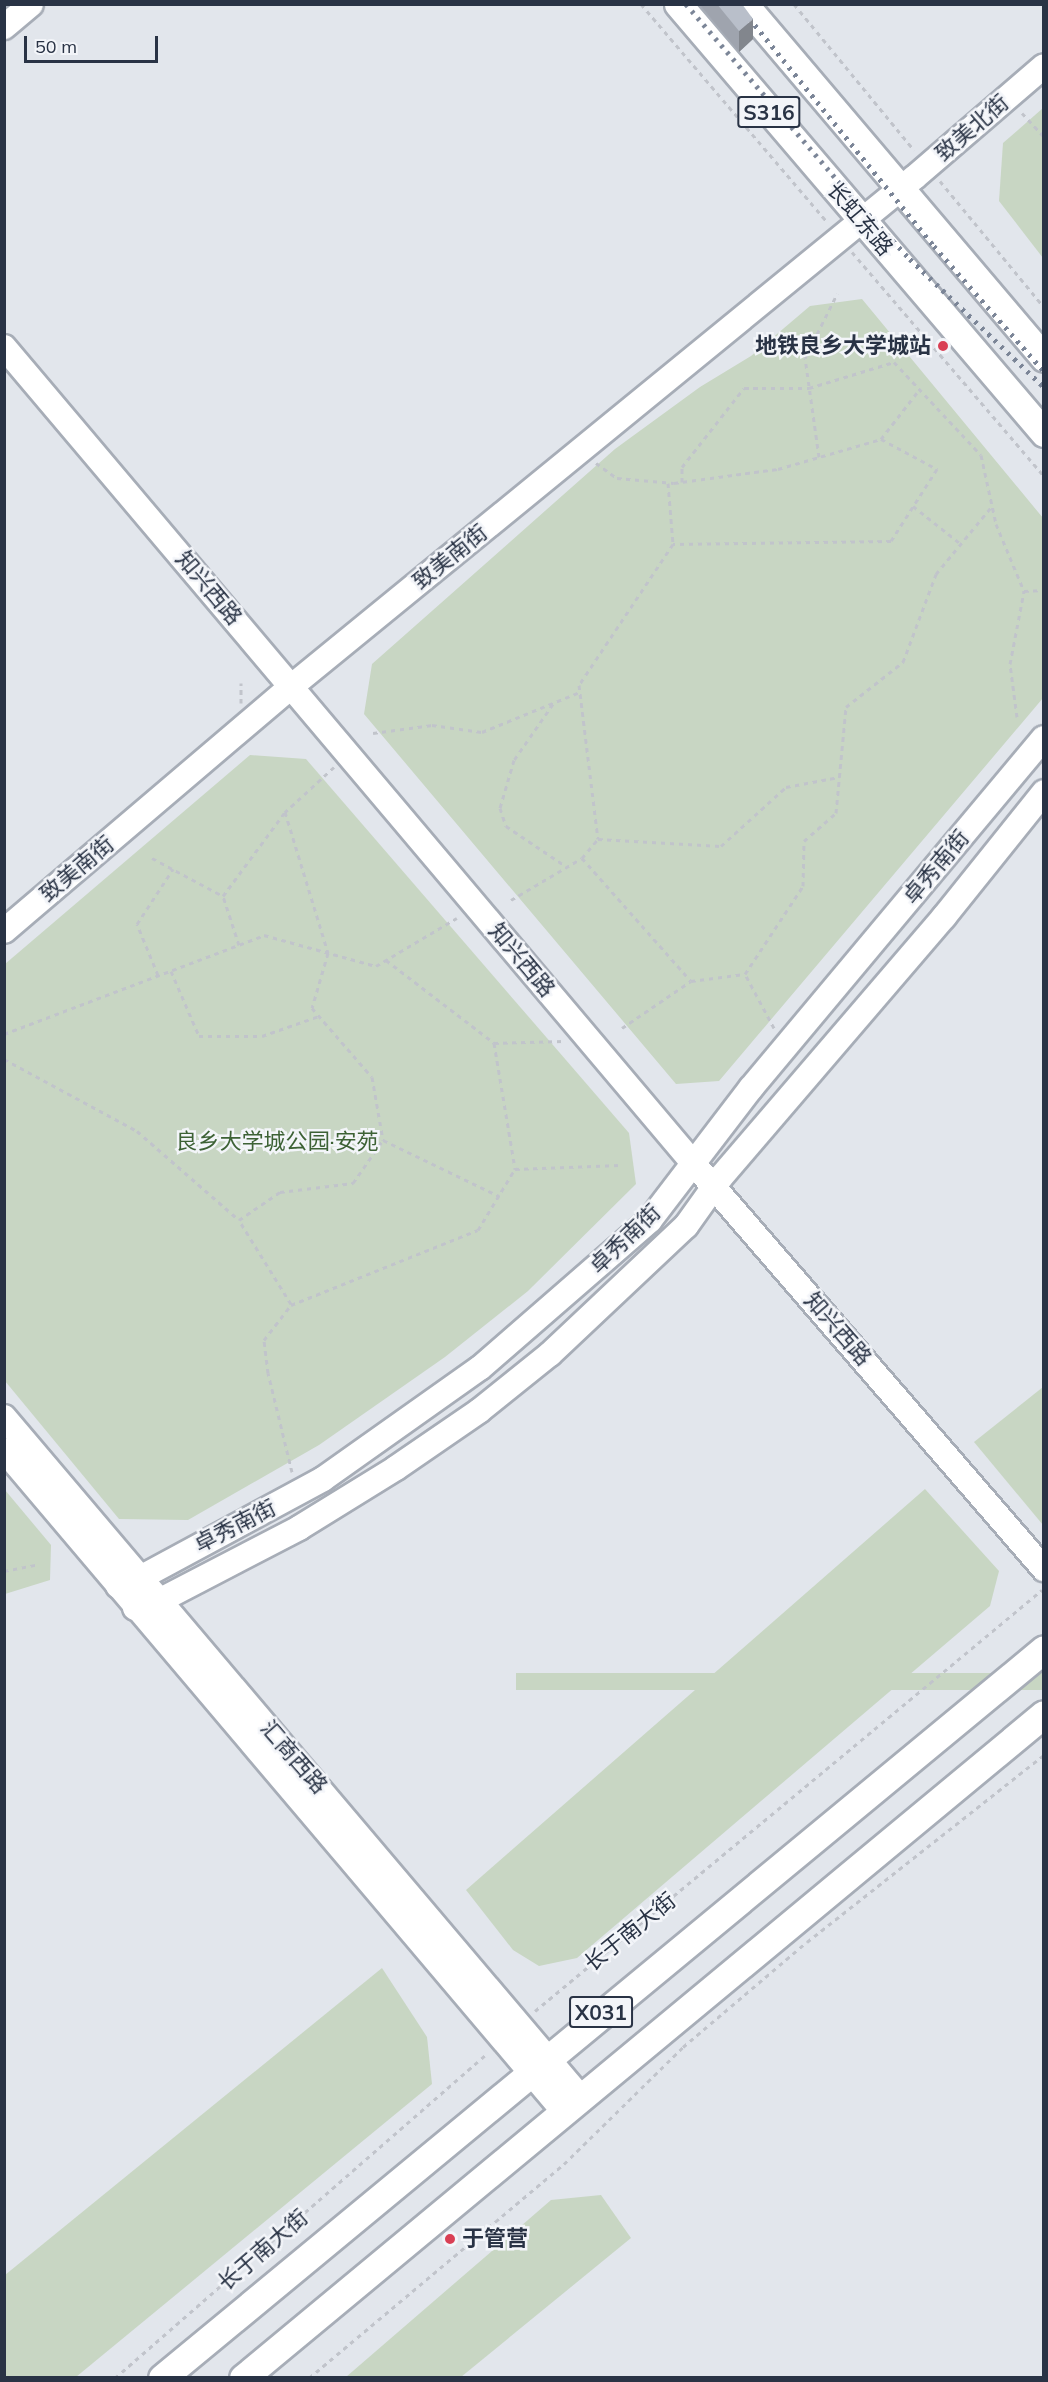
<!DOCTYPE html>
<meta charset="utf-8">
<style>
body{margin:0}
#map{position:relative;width:1048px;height:2382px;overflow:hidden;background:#e2e6ec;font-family:Mulish,"Noto Sans SC",sans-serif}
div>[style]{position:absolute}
.green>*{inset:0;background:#c8d6c3;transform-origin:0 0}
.path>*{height:3px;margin-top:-1.5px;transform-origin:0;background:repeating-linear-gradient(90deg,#c1c4cb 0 4.5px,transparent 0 9px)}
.roads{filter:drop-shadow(2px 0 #a7adb7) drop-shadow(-2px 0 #a7adb7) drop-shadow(0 2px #a7adb7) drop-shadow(0 -2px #a7adb7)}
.secondary>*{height:24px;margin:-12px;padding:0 12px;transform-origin:12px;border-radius:12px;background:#fff}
.primary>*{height:27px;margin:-13.5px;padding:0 13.5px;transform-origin:13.5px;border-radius:13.5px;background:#fff}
.rail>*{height:4.5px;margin-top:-2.25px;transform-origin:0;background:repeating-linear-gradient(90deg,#7b8597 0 3px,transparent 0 9px)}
.wall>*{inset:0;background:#9fa4ae}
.shaded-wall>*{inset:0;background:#82868d}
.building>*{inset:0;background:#b9bfca}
.dots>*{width:16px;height:16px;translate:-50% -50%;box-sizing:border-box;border:3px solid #f3f5f9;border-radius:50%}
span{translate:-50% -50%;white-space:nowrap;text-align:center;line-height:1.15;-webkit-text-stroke:5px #f3f5f9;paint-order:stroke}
.shield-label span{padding:2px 4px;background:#f3f5f9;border:2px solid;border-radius:4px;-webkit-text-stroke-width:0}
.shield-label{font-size:21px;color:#293345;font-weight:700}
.street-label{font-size:22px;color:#293345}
.poi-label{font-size:22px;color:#293345;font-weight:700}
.right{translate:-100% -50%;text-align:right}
.left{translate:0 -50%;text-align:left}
.park-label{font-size:22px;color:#3d6235}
.frame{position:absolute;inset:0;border:6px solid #293345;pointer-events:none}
.scale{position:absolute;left:24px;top:36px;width:134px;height:27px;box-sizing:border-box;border:3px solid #293345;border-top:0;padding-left:8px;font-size:18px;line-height:21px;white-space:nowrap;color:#293345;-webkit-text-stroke:4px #f3f5f9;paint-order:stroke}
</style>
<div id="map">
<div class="green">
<i style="clip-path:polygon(1043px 108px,1043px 258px,999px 201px,1003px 143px)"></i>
<i style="clip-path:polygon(862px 299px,1043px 518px,1043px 698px,719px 1081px,676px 1084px,364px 714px,372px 664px,615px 449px,700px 387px,751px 356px,810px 306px)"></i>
<i style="clip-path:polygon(250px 755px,306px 759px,629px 1133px,636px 1184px,528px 1291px,445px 1357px,319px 1445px,188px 1520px,119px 1519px,5px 1381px,5px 964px)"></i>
<i style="clip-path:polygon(1043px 1387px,1043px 1525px,974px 1442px)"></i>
<i style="clip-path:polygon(925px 1489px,999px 1571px,990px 1606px,577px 1958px,539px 1966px,513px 1950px,466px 1890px)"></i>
<i style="clip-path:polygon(5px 1490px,51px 1545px,50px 1580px,5px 1594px)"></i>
<i style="left:1043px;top:1673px;width:17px;height:527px;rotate:90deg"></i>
<i style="clip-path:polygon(382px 1968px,427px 2037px,432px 2084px,76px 2377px,5px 2377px,5px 2275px)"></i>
<i style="clip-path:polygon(601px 2195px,631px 2238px,461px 2377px,346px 2377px,551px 2200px)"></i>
</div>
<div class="path">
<i style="left:641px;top:4px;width:287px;rotate:49.5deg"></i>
<i style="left:794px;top:4px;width:189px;rotate:50.6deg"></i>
<i style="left:1022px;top:113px;width:33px;rotate:47deg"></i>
<i style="left:940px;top:181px;width:163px;rotate:50.5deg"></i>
<i style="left:852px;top:252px;width:295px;rotate:49.4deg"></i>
<i style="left:881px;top:439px;width:62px;rotate:-52.2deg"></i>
<i style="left:819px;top:457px;width:100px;rotate:-98deg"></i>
<i style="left:805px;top:358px;width:72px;rotate:-63.4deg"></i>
<i style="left:596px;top:463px;width:26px;rotate:36deg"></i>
<i style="left:617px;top:478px;width:57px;rotate:5deg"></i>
<i style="left:674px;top:483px;width:105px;rotate:-7.7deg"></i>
<i style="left:778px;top:469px;width:107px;rotate:-16.2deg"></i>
<i style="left:881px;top:439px;width:64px;rotate:28.2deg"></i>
<i style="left:937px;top:469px;width:85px;rotate:122.6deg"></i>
<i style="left:891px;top:541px;width:218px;rotate:179.2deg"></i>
<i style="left:673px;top:544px;width:169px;rotate:123.7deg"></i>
<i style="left:579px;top:685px;width:155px;rotate:83deg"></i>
<i style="left:598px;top:839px;width:123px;rotate:3.3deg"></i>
<i style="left:721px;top:846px;width:88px;rotate:-42.2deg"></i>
<i style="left:786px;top:787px;width:54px;rotate:-10.7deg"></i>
<i style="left:682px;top:482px;width:15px;rotate:-90deg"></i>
<i style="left:682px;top:467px;width:100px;rotate:-51.9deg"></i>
<i style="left:744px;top:388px;width:65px"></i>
<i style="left:809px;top:388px;width:89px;rotate:-17deg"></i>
<i style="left:894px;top:362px;width:127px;rotate:46.9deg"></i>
<i style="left:981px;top:455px;width:71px;rotate:77.7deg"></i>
<i style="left:996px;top:524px;width:73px;rotate:67.3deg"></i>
<i style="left:1024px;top:591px;width:20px;rotate:-3deg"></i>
<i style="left:668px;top:483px;width:61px;rotate:85.3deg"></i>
<i style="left:913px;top:506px;width:61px;rotate:38.4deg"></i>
<i style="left:241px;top:703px;width:20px;rotate:-90deg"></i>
<i style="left:553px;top:704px;width:68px;rotate:124.9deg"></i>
<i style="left:514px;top:760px;width:50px;rotate:106.3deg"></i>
<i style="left:500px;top:808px;width:19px;rotate:72deg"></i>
<i style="left:506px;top:826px;width:73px;rotate:33.9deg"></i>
<i style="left:1017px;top:717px;width:53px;rotate:-97.5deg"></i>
<i style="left:1010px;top:664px;width:74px;rotate:-79.1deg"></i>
<i style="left:373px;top:733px;width:60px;rotate:-7.7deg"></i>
<i style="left:432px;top:725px;width:50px;rotate:8deg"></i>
<i style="left:482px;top:732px;width:106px;rotate:-22.2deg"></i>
<i style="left:334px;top:767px;width:67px;rotate:137.4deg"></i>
<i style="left:285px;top:812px;width:147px;rotate:73deg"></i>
<i style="left:328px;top:953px;width:57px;rotate:106.2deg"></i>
<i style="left:312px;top:1008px;width:91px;rotate:49deg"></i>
<i style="left:372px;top:1077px;width:64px;rotate:80.1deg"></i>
<i style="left:383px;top:1140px;width:129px;rotate:25.8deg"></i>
<i style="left:152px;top:858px;width:81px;rotate:28.2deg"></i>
<i style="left:582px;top:858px;width:25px;rotate:-50deg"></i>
<i style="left:511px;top:900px;width:82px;rotate:-30.6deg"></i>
<i style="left:582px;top:858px;width:164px;rotate:48.5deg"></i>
<i style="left:239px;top:945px;width:52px;rotate:-108.1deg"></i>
<i style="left:223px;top:896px;width:104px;rotate:-53.6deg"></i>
<i style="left:386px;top:960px;width:136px;rotate:37.5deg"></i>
<i style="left:494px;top:1043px;width:70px;rotate:-1.6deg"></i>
<i style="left:171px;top:971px;width:71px;rotate:66.7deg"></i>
<i style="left:199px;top:1036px;width:63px"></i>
<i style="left:262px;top:1036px;width:60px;rotate:-19.3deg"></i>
<i style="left:158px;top:975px;width:55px;rotate:-112.4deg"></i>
<i style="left:137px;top:924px;width:66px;rotate:-56.8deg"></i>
<i style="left:622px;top:1028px;width:83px;rotate:-34.3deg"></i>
<i style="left:691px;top:981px;width:54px;rotate:-7.4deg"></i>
<i style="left:774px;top:1028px;width:61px;rotate:-118.2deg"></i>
<i style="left:745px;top:974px;width:105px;rotate:-56.6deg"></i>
<i style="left:803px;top:886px;width:45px;rotate:-88.7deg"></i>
<i style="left:804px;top:841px;width:43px;rotate:-41.2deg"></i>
<i style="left:836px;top:813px;width:106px;rotate:-84.6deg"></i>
<i style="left:846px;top:707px;width:73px;rotate:-38.3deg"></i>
<i style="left:903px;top:662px;width:94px;rotate:-69.4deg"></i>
<i style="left:936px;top:574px;width:88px;rotate:-50.5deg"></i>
<i style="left:4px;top:1034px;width:278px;rotate:-20.8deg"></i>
<i style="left:264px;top:935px;width:116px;rotate:15.5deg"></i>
<i style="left:376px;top:966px;width:94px;rotate:-30.7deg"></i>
<i style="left:494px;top:1043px;width:128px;rotate:80.5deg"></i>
<i style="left:515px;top:1169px;width:105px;rotate:-2.2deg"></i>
<i style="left:4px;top:1059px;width:151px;rotate:28.4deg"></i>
<i style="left:137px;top:1131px;width:135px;rotate:41.1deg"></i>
<i style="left:291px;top:1304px;width:99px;rotate:-121.8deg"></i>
<i style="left:239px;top:1220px;width:50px;rotate:-34.3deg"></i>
<i style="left:280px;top:1192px;width:74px;rotate:-7deg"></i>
<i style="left:353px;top:1183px;width:52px;rotate:-55.1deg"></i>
<i style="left:292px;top:1472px;width:102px;rotate:-103.6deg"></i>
<i style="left:268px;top:1373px;width:33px;rotate:-97deg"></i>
<i style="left:264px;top:1340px;width:44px;rotate:-52.4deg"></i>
<i style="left:291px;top:1305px;width:201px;rotate:-21.9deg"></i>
<i style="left:478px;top:1230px;width:71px;rotate:-58.8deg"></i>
<i style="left:4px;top:1571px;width:32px;rotate:-11deg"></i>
<i style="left:535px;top:2011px;width:659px;rotate:-39.71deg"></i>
<i style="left:115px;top:2378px;width:494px;rotate:-41.1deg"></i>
<i style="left:309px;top:2378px;width:333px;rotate:-40deg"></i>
<i style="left:564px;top:2164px;width:167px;rotate:-44.5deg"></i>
<i style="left:683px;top:2047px;width:162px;rotate:-40.3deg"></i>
<i style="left:807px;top:1942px;width:302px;rotate:-38.3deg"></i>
</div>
<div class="roads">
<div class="secondary">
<i style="left:4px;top:27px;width:35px;rotate:-40deg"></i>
<i style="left:4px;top:347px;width:1068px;rotate:49.82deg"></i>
<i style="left:693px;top:1163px;width:537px;rotate:49.16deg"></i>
<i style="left:4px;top:931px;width:378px;rotate:-40.4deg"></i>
<i style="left:292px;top:686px;width:804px;rotate:-39.25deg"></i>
<i style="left:915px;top:177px;width:170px;rotate:-40.7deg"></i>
<i style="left:4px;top:1417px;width:894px;rotate:49.72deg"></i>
<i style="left:4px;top:1450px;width:868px;rotate:49.76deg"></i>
<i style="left:118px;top:1586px;width:23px;rotate:-20deg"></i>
<i style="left:140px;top:1578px;width:208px;rotate:-28.4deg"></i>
<i style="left:323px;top:1479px;width:192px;rotate:-35.3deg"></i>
<i style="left:480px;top:1368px;width:225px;rotate:-41deg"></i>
<i style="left:650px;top:1220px;width:166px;rotate:-52.6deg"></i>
<i style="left:751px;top:1088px;width:456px;rotate:-50.1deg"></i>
<i style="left:135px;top:1608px;width:25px;rotate:-16deg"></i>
<i style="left:159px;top:1601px;width:158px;rotate:-27.5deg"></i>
<i style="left:299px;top:1528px;width:114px;rotate:-31.7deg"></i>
<i style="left:396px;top:1468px;width:101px;rotate:-34.5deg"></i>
<i style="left:479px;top:1411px;width:91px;rotate:-38.8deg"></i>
<i style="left:550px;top:1354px;width:187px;rotate:-43.3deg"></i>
<i style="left:686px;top:1226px;width:60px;rotate:-54.5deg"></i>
<i style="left:721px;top:1177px;width:343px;rotate:-49.4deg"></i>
<i style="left:944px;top:917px;width:160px;rotate:-51.3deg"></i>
</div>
<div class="primary">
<i style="left:678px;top:4px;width:564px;rotate:49.53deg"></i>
<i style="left:744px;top:4px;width:464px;rotate:49.7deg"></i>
<i style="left:162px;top:2378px;width:1144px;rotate:-39.57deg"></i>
<i style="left:243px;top:2378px;width:1040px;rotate:-39.66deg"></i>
</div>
</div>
<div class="rail">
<i style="left:686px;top:4px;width:233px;rotate:49.3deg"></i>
<i style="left:838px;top:181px;width:106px;rotate:47.3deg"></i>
<i style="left:910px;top:259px;width:185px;rotate:43.7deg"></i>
<i style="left:738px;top:4px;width:311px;rotate:51deg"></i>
<i style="left:934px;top:246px;width:167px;rotate:48.7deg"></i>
</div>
<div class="wall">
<i style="clip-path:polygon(699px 4px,742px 4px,753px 39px,739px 52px)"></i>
</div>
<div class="shaded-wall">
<i style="clip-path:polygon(753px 19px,753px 39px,739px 52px,739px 31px)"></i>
</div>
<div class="building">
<i style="clip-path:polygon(717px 4px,742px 4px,753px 19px,739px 31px)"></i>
</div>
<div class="dots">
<i style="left:943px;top:346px;background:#d93f54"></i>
<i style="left:450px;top:2239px;background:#d93f54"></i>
</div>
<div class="shield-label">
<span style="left:769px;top:112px">S316</span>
<span style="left:601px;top:2012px">X031</span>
</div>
<div class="street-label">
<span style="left:972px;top:128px;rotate:-41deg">致美北街</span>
<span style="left:860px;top:219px;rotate:50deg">长虹东路</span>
<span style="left:450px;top:557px;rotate:-39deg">致美南街</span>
<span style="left:209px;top:588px;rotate:50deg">知兴西路</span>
<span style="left:936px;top:867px;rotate:-50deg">卓秀南街</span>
<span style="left:77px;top:869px;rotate:-40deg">致美南街</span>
<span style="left:522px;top:960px;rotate:50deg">知兴西路</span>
<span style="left:625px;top:1239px;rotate:-44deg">卓秀南街</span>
<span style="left:838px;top:1329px;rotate:49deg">知兴西路</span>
<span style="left:235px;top:1526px;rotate:-27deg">卓秀南街</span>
<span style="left:294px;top:1757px;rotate:49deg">汇商西路</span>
<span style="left:630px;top:1932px;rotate:-39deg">长于南大街</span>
<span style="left:263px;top:2250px;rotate:-41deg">长于南大街</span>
</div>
<div class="poi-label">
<span class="right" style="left:931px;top:346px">地铁良乡大学城站</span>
<span class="left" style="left:462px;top:2239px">于管营</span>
</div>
<div class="park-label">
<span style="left:277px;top:1142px">良乡大学城公园·安苑</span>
</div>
<div class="frame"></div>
<div class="scale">50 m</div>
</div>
